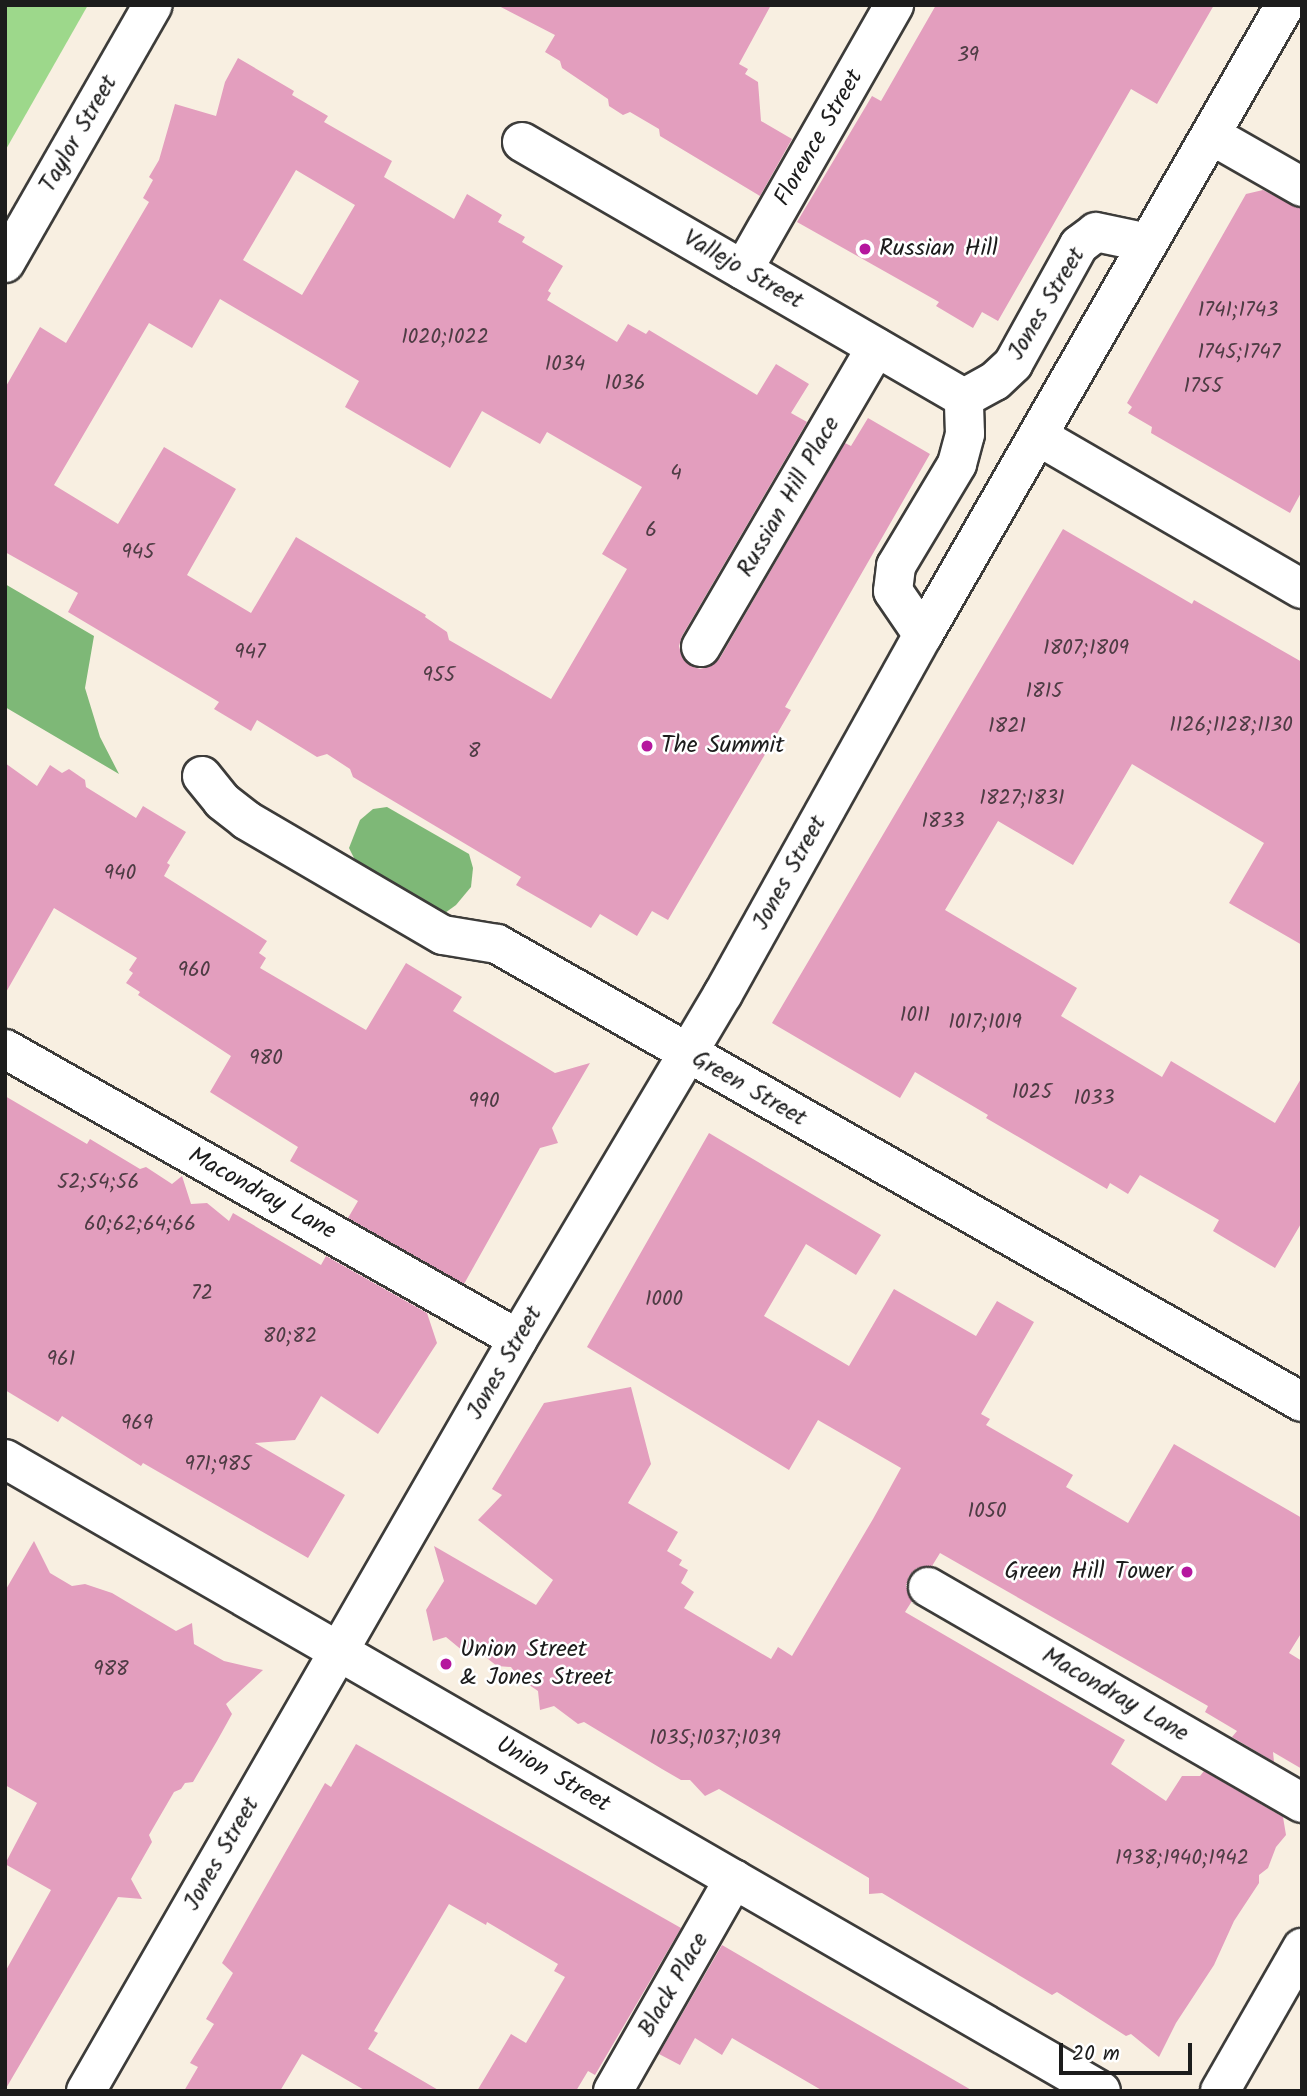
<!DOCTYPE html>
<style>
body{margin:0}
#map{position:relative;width:1307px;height:2096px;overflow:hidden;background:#f8efe1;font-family:Kalam,sans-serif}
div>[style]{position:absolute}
.green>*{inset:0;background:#9dd88b}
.forest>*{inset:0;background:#7eb877}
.building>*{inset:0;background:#e39ebe}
.roads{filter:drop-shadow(2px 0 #3d3c3a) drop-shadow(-2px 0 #3d3c3a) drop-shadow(0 2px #3d3c3a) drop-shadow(0 -2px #3d3c3a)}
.minor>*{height:38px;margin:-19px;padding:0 19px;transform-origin:19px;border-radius:19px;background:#fff}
.dots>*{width:19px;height:19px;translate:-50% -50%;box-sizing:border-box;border:4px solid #fff;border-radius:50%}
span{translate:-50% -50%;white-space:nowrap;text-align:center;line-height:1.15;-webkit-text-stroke:5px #fff;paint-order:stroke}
.number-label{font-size:21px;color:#4e3c44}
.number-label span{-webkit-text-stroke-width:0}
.street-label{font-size:24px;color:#1c1c1c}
.poi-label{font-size:24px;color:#1c1c1c}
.left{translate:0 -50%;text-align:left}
.right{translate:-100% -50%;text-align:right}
.frame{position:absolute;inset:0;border:7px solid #1c1c1c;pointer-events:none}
.scale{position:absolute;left:1059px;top:2043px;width:133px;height:32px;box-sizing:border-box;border:4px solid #1c1c1c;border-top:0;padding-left:9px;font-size:21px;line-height:24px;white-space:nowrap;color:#1c1c1c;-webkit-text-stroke:5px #fff;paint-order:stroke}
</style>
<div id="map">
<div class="green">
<i style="clip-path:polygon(5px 5px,88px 5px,5px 151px)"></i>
</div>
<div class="forest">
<i style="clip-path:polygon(5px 584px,94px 636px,85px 688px,100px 737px,119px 774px,5px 707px)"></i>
<i style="clip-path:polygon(387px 807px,469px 854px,473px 868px,471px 887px,456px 905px,438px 918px,358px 866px,349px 848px,360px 820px,373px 809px)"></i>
</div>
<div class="building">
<i style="clip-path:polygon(497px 5px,771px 5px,739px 64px,748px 69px,745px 74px,758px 82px,761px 121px,792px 139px,760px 196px,660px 136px,659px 129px,630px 112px,623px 115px,609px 106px,608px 99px,562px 68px,560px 61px,545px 52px,555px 35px)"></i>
<i style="clip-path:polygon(936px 5px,1214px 5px,1157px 104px,1131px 89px,998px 321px,982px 312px,973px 328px,936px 306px,939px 302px,797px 222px,872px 96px,881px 101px)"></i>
<i style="clip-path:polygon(evenodd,238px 58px,294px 91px,292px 95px,328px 116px,324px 122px,392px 161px,384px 177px,454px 219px,467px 194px,502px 215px,498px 222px,525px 237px,522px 242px,563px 266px,548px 291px,551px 293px,547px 300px,617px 342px,628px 324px,646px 334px,649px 330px,757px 395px,776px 364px,809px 384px,791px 413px,807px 422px,682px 636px,679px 646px,682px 657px,691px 666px,700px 669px,711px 666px,720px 658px,845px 443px,851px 446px,868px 418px,930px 454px,785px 707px,791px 710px,668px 920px,652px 911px,637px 936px,600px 914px,591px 928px,516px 885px,521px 877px,353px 777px,350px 769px,327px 754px,317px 757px,257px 720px,251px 731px,214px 709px,219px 702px,68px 612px,78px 593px,5px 552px,5px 388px,40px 327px,66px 343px,149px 202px,143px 198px,153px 180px,149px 177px,159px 160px,175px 104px,216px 116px,225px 82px,238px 58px,296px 170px,355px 205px,302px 295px,243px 260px,296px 170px,238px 58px,220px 299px,359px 381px,345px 407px,450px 468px,482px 411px,540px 444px,547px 432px,642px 487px,602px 554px,627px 569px,551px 699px,449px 640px,447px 632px,425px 617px,426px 615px,296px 537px,251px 613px,187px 575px,236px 489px,164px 447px,118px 524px,54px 485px,149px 323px,192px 348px,220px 299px)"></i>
<i style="clip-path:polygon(1263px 190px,1302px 209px,1302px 491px,1290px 513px,1151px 433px,1152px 427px,1128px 413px,1132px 407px,1127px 403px,1246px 194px)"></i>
<i style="clip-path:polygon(1063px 529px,1192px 604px,1194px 600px,1302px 662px,1302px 945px,1229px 903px,1264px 843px,1132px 764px,1073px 865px,998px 821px,945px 910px,1077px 988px,1061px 1016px,1162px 1077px,1171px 1061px,1275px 1123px,1302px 1077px,1302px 1222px,1275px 1268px,1213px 1231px,1219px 1220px,1140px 1175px,1128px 1194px,1110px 1183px,1107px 1189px,986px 1118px,988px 1115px,915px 1072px,900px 1098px,772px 1023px)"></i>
<i style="clip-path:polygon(5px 763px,37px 786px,50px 765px,62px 773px,69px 769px,85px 780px,86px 787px,136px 818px,143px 806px,186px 832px,167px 863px,170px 865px,164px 876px,267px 941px,259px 953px,266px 958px,260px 968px,366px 1030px,406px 963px,462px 997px,453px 1011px,555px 1073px,590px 1063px,552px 1128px,558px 1143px,540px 1148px,464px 1284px,348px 1218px,358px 1201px,290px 1161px,298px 1147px,210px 1092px,231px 1056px,138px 995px,140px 992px,126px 983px,133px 973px,129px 970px,137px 958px,54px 908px,5px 994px)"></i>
<i style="clip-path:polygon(5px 1096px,87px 1144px,90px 1139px,140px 1169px,146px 1167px,172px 1184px,182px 1176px,191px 1204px,207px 1203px,229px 1221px,233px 1213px,321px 1265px,326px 1256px,427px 1313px,437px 1343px,378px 1434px,321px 1396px,295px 1440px,255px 1443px,345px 1495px,308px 1558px,143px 1463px,141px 1466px,62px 1416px,58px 1422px,5px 1390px)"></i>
<i style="clip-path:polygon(709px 1133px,881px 1235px,856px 1275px,806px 1244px,764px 1316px,849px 1366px,894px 1289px,976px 1336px,997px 1301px,1034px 1322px,981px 1414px,990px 1419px,986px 1425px,1073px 1475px,1066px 1487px,1128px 1523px,1174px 1444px,1302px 1518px,1302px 1632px,1289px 1653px,1302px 1661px,1302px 1769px,1273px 1752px,1274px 1762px,1232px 1737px,1237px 1731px,1205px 1712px,1208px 1706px,940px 1553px,932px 1566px,917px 1568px,909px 1576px,906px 1586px,912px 1601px,905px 1612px,1125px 1740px,1111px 1764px,1166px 1801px,1182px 1776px,1200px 1776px,1204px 1771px,1283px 1817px,1286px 1835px,1276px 1847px,1268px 1868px,1259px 1875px,1259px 1883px,1234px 1921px,1214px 1965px,1176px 2023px,1159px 2057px,1131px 2034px,1126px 2036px,1057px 1992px,1052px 1995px,882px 1893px,869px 1894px,869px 1878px,719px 1789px,705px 1796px,690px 1780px,681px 1780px,662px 1769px,584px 1722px,578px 1724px,554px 1706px,540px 1710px,538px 1691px,519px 1678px,511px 1667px,497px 1666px,483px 1655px,469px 1656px,446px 1637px,433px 1641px,426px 1610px,444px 1581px,434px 1546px,536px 1605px,553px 1580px,478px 1520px,502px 1495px,492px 1489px,544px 1403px,631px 1387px,651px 1464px,628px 1503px,678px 1532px,667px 1551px,682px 1560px,679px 1565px,688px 1570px,681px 1583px,694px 1592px,684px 1608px,771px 1659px,778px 1647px,792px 1656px,873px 1519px,901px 1468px,818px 1420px,789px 1470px,587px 1347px)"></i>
<i style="clip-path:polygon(34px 1541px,50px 1573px,72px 1586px,85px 1584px,112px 1593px,176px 1631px,192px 1623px,194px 1644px,224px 1661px,263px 1670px,226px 1704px,232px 1714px,217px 1741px,193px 1782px,185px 1783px,181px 1789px,174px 1792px,149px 1835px,152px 1842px,131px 1879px,142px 1899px,118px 1897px,5px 2090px,5px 1972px,51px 1890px,5px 1864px,37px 1803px,5px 1785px,5px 1591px)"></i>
<i style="clip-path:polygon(356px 1744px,681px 1928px,595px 2075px,588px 2071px,576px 2091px,477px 2091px,511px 2034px,526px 2043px,565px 1977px,554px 1971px,558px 1964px,487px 1922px,486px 1925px,449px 1904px,374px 2031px,378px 2033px,368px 2049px,440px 2091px,366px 2091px,302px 2054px,280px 2091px,184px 2091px,198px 2067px,190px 2063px,214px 2024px,206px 2019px,233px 1973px,222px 1963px,325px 1783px,331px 1787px)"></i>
<i style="clip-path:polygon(722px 1945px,828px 2007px,973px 2091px,823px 2091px,732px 2038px,722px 2055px,695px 2038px,680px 2065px,659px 2054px)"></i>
</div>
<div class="roads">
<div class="minor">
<i style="left:1211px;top:135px;width:105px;rotate:29.7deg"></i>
<i style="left:522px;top:142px;width:511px;rotate:30.08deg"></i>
<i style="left:5px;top:263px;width:297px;rotate:-60.2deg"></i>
<i style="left:743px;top:270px;width:305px;rotate:-60.3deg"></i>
<i style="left:964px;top:398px;width:35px;rotate:-29deg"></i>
<i style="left:995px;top:381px;width:25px;rotate:-43deg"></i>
<i style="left:1013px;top:364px;width:136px;rotate:-61deg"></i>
<i style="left:1079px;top:245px;width:21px;rotate:-37deg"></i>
<i style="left:1096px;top:232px;width:53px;rotate:11.9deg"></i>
<i style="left:1038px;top:436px;width:305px;rotate:30.1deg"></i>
<i style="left:923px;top:635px;width:53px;rotate:-124.3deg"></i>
<i style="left:893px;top:591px;width:25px;rotate:-83deg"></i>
<i style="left:896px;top:566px;width:119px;rotate:-59.1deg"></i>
<i style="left:957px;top:464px;width:31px;rotate:-75deg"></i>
<i style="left:965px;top:434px;width:36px;rotate:-92deg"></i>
<i style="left:701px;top:647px;width:347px;rotate:-59.7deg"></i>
<i style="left:202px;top:776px;width:32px;rotate:51deg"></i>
<i style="left:222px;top:801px;width:31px;rotate:38deg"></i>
<i style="left:246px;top:820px;width:228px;rotate:30.3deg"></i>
<i style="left:443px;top:935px;width:55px;rotate:9.5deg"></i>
<i style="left:497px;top:944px;width:926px;rotate:29.64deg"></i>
<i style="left:5px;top:1049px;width:589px;rotate:29.48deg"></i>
<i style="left:5px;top:1459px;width:1265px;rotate:29.97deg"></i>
<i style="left:928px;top:1587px;width:432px;rotate:30deg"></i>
<i style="left:86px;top:2091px;width:867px;rotate:-60.12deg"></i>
<i style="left:518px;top:1339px;width:401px;rotate:-59.3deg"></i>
<i style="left:723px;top:994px;width:411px;rotate:-60.9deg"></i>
<i style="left:923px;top:635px;width:727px;rotate:-60.12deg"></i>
<i style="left:613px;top:2091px;width:244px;rotate:-60.3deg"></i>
<i style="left:1220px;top:2091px;width:165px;rotate:-60.2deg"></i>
</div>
</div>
<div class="dots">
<i style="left:865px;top:249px;background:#b5179e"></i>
<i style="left:647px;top:746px;background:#b5179e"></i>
<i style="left:1187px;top:1572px;background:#b5179e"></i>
<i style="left:446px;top:1664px;background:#b5179e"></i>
</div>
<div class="number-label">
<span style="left:968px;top:56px">39</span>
<span style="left:1238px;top:311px">1741;1743</span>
<span style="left:445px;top:338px">1020;1022</span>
<span style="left:1239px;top:353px">1745;1747</span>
<span style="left:565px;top:365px">1034</span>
<span style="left:625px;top:384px">1036</span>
<span style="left:1203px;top:387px">1755</span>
<span style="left:676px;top:474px">4</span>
<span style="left:651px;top:531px">6</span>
<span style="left:138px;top:553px">945</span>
<span style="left:1086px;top:649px">1807;1809</span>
<span style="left:250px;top:653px">947</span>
<span style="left:439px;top:676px">955</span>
<span style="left:1044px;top:692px">1815</span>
<span style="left:1231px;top:726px">1126;1128;1130</span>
<span style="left:1007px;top:727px">1821</span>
<span style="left:474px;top:752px">8</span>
<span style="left:1022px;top:799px">1827;1831</span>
<span style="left:943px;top:822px">1833</span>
<span style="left:120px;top:874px">940</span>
<span style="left:194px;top:971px">960</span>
<span style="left:915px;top:1016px">1011</span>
<span style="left:985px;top:1023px">1017;1019</span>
<span style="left:266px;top:1059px">980</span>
<span style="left:1032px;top:1093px">1025</span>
<span style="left:1094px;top:1099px">1033</span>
<span style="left:484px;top:1102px">990</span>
<span style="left:98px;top:1183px">52;54;56</span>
<span style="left:140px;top:1225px">60;62;64;66</span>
<span style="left:202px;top:1294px">72</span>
<span style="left:664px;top:1300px">1000</span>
<span style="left:290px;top:1337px">80;82</span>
<span style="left:61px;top:1360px">961</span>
<span style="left:137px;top:1424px">969</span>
<span style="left:218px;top:1465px">971;985</span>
<span style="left:987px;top:1512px">1050</span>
<span style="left:111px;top:1670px">988</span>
<span style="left:715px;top:1739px">1035;1037;1039</span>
<span style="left:1182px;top:1859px">1938;1940;1942</span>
</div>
<div class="street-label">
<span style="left:79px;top:134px;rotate:-60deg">Taylor Street</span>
<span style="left:819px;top:138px;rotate:-60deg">Florence Street</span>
<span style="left:743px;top:270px;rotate:30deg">Vallejo Street</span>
<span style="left:1047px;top:304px;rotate:-59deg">Jones Street</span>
<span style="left:789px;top:497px;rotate:-60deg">Russian Hill Place</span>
<span style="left:790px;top:873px;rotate:-61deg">Jones Street</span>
<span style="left:749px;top:1089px;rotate:30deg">Green Street</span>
<span style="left:262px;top:1194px;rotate:29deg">Macondray Lane</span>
<span style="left:505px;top:1363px;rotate:-60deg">Jones Street</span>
<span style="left:1115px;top:1695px;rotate:30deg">Macondray Lane</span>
<span style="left:553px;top:1775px;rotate:30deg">Union Street</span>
<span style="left:222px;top:1854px;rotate:-60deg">Jones Street</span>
<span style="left:674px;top:1985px;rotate:-60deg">Black Place</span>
</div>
<div class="poi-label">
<span class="left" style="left:879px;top:249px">Russian Hill</span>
<span class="left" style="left:661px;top:746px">The Summit</span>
<span class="right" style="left:1173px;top:1572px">Green Hill Tower</span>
<span class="left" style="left:460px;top:1664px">Union Street<br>&amp; Jones Street</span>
</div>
<div class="frame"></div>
<div class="scale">20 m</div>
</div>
